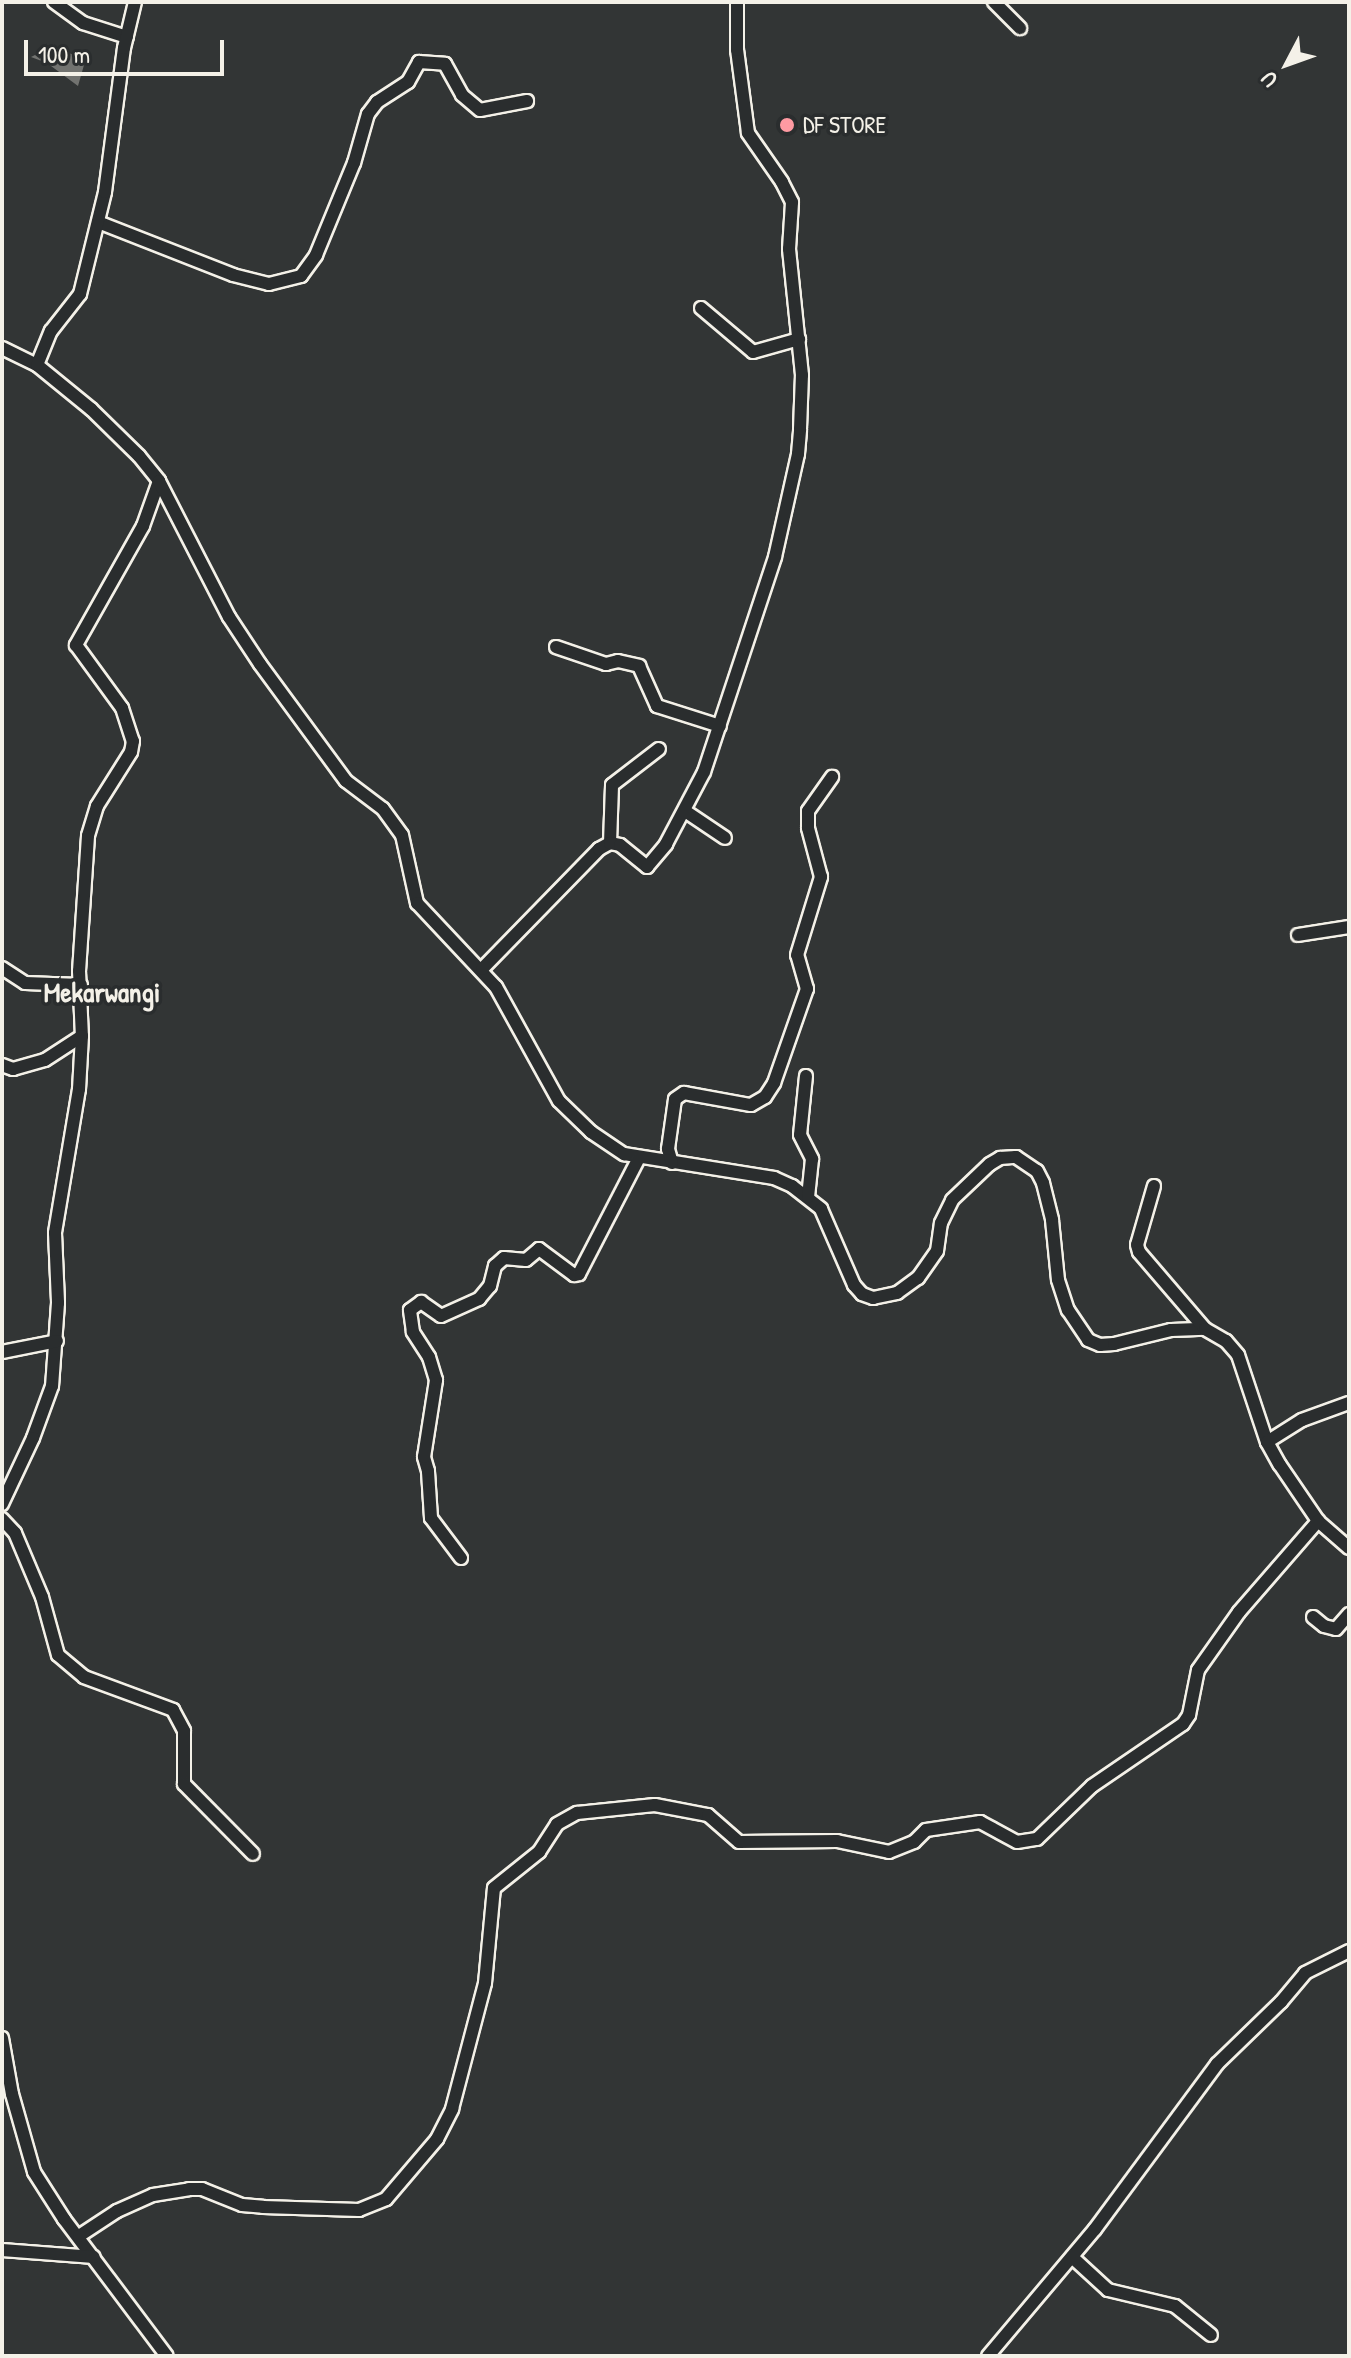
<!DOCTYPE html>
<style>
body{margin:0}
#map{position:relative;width:1351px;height:2358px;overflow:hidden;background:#323535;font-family:"Patrick Hand",sans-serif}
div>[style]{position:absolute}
.water>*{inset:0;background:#727370}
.roads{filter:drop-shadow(2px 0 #f4f1e8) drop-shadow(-2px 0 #f4f1e8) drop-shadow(0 2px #f4f1e8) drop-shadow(0 -2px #f4f1e8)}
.street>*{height:12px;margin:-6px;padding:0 6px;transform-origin:6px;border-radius:6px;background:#2a2d2e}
.dots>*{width:22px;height:22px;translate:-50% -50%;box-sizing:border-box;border:4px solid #2a2d2e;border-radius:50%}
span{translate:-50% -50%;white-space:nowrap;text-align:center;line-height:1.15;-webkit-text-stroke:7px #2a2d2e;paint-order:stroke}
.poi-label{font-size:24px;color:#f4f1e8}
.left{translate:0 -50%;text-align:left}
.quarter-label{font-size:28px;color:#f4f1e8;font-weight:700}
.frame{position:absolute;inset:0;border:4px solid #f4f1e8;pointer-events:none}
.north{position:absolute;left:1247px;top:24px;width:80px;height:80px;-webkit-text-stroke:6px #2a2d2e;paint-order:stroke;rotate:229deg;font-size:22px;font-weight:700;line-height:32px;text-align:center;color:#f4f1e8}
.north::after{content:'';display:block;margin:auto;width:28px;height:36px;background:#f4f1e8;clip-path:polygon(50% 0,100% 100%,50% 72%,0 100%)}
.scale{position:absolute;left:24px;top:40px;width:200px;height:36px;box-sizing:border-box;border:4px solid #f4f1e8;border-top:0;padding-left:10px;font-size:24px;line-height:28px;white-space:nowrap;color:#f4f1e8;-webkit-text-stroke:6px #2a2d2e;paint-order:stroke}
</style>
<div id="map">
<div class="water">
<i style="clip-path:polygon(53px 44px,61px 51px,86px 58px,78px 86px,47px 63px,31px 57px,35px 55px,40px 59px)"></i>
</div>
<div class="roads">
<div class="street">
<i style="left:54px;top:2px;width:36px;rotate:36deg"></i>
<i style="left:83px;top:23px;width:46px;rotate:17.7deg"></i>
<i style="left:994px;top:2px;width:37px;rotate:45deg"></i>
<i style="left:98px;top:222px;width:145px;rotate:21.4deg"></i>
<i style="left:233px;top:275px;width:37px;rotate:14deg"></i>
<i style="left:269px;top:284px;width:33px;rotate:-14deg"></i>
<i style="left:301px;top:276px;width:26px;rotate:-54deg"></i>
<i style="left:316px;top:255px;width:100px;rotate:-67.6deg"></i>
<i style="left:354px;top:163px;width:51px;rotate:-74.1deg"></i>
<i style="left:368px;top:114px;width:15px;rotate:-53deg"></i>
<i style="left:377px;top:102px;width:37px;rotate:-33deg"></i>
<i style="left:408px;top:82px;width:23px;rotate:-61deg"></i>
<i style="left:419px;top:62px;width:26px;rotate:4deg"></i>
<i style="left:445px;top:64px;width:35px;rotate:61deg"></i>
<i style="left:462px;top:95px;width:23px;rotate:40deg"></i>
<i style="left:480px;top:110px;width:48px;rotate:-10.8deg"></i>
<i style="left:701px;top:308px;width:68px;rotate:40.2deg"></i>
<i style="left:753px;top:352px;width:48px;rotate:-15.8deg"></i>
<i style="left:2px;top:348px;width:39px;rotate:26deg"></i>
<i style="left:37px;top:365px;width:70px;rotate:39.2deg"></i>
<i style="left:91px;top:409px;width:67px;rotate:44.4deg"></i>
<i style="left:139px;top:456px;width:32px;rotate:51deg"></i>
<i style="left:159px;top:481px;width:48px;rotate:109.6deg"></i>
<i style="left:143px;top:526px;width:137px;rotate:119.4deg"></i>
<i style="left:76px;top:645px;width:78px;rotate:53.9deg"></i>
<i style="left:122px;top:708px;width:35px;rotate:72deg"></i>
<i style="left:133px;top:741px;width:11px;rotate:100deg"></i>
<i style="left:131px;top:752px;width:64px;rotate:122.2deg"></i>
<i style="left:97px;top:806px;width:31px;rotate:107deg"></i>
<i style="left:88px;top:836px;width:135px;rotate:93.8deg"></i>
<i style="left:79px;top:971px;width:65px;rotate:87.4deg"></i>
<i style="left:82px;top:1036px;width:53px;rotate:93.2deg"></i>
<i style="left:79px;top:1089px;width:146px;rotate:99.5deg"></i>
<i style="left:55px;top:1233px;width:70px;rotate:87.5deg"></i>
<i style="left:58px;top:1303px;width:83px;rotate:94.1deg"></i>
<i style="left:52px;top:1386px;width:55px;rotate:110.1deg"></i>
<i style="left:33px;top:1438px;width:73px;rotate:115.2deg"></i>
<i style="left:37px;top:365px;width:37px;rotate:-68deg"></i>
<i style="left:51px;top:331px;width:47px;rotate:-51.9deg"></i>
<i style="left:80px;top:294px;width:105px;rotate:-76.2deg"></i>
<i style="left:105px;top:192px;width:145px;rotate:-82.5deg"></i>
<i style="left:124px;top:48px;width:47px;rotate:-76.6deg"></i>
<i style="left:159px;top:481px;width:153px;rotate:62.8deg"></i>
<i style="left:229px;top:617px;width:56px;rotate:56.6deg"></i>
<i style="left:260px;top:664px;width:145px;rotate:53.7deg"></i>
<i style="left:346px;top:781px;width:46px;rotate:37.1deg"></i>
<i style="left:383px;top:809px;width:32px;rotate:54deg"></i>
<i style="left:402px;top:835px;width:70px;rotate:77.6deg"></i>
<i style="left:417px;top:903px;width:115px;rotate:46.8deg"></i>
<i style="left:496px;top:987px;width:130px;rotate:61.1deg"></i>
<i style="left:559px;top:1101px;width:45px;rotate:44.1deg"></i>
<i style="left:591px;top:1132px;width:40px;rotate:34deg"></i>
<i style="left:624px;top:1154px;width:152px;rotate:9.1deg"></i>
<i style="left:774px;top:1178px;width:20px;rotate:24deg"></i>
<i style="left:792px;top:1186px;width:37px;rotate:38deg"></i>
<i style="left:821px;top:1209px;width:83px;rotate:66.5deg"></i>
<i style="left:854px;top:1285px;width:12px;rotate:48deg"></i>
<i style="left:862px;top:1294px;width:12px;rotate:20deg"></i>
<i style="left:873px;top:1298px;width:25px;rotate:-12deg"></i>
<i style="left:897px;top:1293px;width:26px;rotate:-36deg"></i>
<i style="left:918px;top:1278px;width:33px;rotate:-55deg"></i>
<i style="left:937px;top:1251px;width:28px;rotate:-82deg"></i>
<i style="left:941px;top:1223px;width:25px;rotate:-64deg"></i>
<i style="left:952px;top:1200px;width:52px;rotate:-43.5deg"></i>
<i style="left:990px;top:1164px;width:12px;rotate:-31deg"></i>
<i style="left:1000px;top:1158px;width:16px;rotate:-4deg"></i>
<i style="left:1016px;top:1157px;width:25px;rotate:34deg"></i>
<i style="left:1037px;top:1171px;width:13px;rotate:63deg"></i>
<i style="left:1043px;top:1183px;width:38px;rotate:76deg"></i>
<i style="left:1052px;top:1220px;width:60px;rotate:84.3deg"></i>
<i style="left:1058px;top:1280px;width:32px;rotate:72deg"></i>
<i style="left:1068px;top:1310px;width:36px;rotate:56deg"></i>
<i style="left:1088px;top:1340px;width:13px;rotate:23deg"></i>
<i style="left:1100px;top:1345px;width:14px;rotate:-4deg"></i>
<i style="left:1114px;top:1344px;width:59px;rotate:-13.8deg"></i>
<i style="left:1171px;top:1330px;width:34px;rotate:-2deg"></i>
<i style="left:556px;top:647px;width:53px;rotate:18.8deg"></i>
<i style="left:606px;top:664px;width:12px;rotate:-14deg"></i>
<i style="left:618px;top:661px;width:22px;rotate:13deg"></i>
<i style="left:639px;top:666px;width:44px;rotate:65.8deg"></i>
<i style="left:657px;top:706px;width:66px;rotate:17.6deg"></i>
<i style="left:685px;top:811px;width:48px;rotate:34deg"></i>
<i style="left:610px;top:843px;width:58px;rotate:-88deg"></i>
<i style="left:612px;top:785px;width:59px;rotate:-37.5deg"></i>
<i style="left:1298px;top:935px;width:52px;rotate:-8.9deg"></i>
<i style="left:2px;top:968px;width:27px;rotate:33deg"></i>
<i style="left:25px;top:983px;width:56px;rotate:2deg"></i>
<i style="left:482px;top:969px;width:168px;rotate:-45.7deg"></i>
<i style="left:599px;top:849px;width:13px;rotate:-29deg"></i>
<i style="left:610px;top:843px;width:10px;rotate:11deg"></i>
<i style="left:620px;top:845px;width:35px;rotate:39deg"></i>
<i style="left:647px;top:867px;width:30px;rotate:-50deg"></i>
<i style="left:666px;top:844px;width:81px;rotate:-62.2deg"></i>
<i style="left:704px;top:772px;width:226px;rotate:-71.7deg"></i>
<i style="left:775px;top:557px;width:106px;rotate:-77.4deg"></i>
<i style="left:798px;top:454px;width:25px;rotate:-85deg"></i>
<i style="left:800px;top:429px;width:54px;rotate:-87.9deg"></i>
<i style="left:802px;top:375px;width:127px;rotate:-95.9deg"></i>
<i style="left:789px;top:249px;width:47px;rotate:-86.3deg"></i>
<i style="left:792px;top:202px;width:22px;rotate:-117deg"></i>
<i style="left:782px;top:182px;width:60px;rotate:-124.8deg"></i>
<i style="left:748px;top:133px;width:84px;rotate:-97.5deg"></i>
<i style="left:737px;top:50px;width:48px;rotate:-90deg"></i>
<i style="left:2px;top:1065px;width:12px;rotate:20deg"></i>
<i style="left:13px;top:1069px;width:33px;rotate:-16deg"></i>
<i style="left:45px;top:1060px;width:44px;rotate:-33deg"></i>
<i style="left:806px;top:1076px;width:59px;rotate:95.8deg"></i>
<i style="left:800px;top:1135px;width:27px;rotate:63deg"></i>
<i style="left:812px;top:1159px;width:38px;rotate:96deg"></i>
<i style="left:672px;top:1163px;width:15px;rotate:-106deg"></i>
<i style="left:668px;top:1149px;width:50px;rotate:-82deg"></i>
<i style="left:675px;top:1099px;width:11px;rotate:-34deg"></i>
<i style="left:684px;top:1093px;width:68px;rotate:10.2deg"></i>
<i style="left:751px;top:1105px;width:16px;rotate:-30deg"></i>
<i style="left:765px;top:1097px;width:17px;rotate:-57deg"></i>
<i style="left:774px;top:1083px;width:100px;rotate:-70.7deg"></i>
<i style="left:807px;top:989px;width:35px;rotate:-106deg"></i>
<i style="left:797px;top:955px;width:82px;rotate:-72.9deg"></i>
<i style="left:821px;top:877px;width:51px;rotate:-104.9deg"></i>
<i style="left:808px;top:828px;width:17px;rotate:-90deg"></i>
<i style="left:808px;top:811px;width:42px;rotate:-54.8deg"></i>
<i style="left:1154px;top:1186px;width:61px;rotate:106.1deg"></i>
<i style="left:1137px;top:1245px;width:7px;rotate:74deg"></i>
<i style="left:1139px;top:1252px;width:101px;rotate:49.4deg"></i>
<i style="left:1205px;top:1329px;width:24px;rotate:30deg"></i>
<i style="left:1226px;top:1341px;width:18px;rotate:49deg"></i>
<i style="left:1238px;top:1355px;width:92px;rotate:71.6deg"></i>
<i style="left:1267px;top:1442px;width:26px;rotate:61deg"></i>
<i style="left:1280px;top:1465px;width:68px;rotate:55.8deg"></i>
<i style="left:1318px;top:1521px;width:41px;rotate:41.1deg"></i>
<i style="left:2px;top:1352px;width:56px;rotate:-11.3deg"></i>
<i style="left:1267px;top:1442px;width:41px;rotate:-32.2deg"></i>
<i style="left:1302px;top:1420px;width:50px;rotate:-19.9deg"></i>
<i style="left:2px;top:1519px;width:19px;rotate:47deg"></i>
<i style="left:15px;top:1533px;width:69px;rotate:67.1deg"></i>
<i style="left:42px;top:1597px;width:60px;rotate:74.6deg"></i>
<i style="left:58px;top:1655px;width:34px;rotate:40deg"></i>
<i style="left:84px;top:1677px;width:95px;rotate:20.3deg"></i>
<i style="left:173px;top:1710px;width:24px;rotate:62deg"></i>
<i style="left:184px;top:1731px;width:53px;rotate:90deg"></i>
<i style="left:184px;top:1784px;width:98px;rotate:45.4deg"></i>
<i style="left:461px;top:1558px;width:50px;rotate:-126.9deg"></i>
<i style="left:431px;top:1518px;width:47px;rotate:-93.7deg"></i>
<i style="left:428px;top:1471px;width:15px;rotate:-106deg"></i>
<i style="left:424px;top:1457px;width:78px;rotate:-81.1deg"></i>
<i style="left:436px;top:1380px;width:24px;rotate:-107deg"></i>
<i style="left:429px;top:1357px;width:30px;rotate:-123deg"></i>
<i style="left:413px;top:1332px;width:22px;rotate:-98deg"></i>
<i style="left:410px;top:1310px;width:14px;rotate:-36deg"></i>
<i style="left:421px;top:1302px;width:24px;rotate:35deg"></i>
<i style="left:441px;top:1316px;width:42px;rotate:-24.1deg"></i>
<i style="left:479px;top:1299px;width:17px;rotate:-50deg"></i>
<i style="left:490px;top:1286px;width:21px;rotate:-76deg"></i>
<i style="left:495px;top:1266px;width:12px;rotate:-42deg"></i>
<i style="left:504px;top:1258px;width:22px;rotate:5deg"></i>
<i style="left:526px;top:1260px;width:17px;rotate:-40deg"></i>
<i style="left:539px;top:1249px;width:44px;rotate:36.6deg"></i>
<i style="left:574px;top:1275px;width:5px;rotate:-11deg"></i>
<i style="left:579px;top:1274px;width:131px;rotate:-62.7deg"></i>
<i style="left:1313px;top:1617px;width:14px;rotate:39deg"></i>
<i style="left:1324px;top:1626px;width:12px;rotate:14deg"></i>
<i style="left:1336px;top:1629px;width:20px;rotate:-49deg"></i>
<i style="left:2px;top:2038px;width:57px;rotate:79.9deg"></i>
<i style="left:12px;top:2094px;width:81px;rotate:74.2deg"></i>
<i style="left:34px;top:2172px;width:56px;rotate:57.4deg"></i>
<i style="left:64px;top:2219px;width:171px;rotate:53.1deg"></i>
<i style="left:79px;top:2236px;width:45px;rotate:-33.3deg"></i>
<i style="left:117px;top:2211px;width:39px;rotate:-24deg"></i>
<i style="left:153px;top:2195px;width:36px;rotate:-9deg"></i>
<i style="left:189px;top:2189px;width:13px"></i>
<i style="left:202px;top:2189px;width:43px;rotate:21.8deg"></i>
<i style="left:242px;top:2205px;width:21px;rotate:5deg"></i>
<i style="left:263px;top:2207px;width:96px;rotate:1.8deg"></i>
<i style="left:359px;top:2210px;width:29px;rotate:-22deg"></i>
<i style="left:386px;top:2199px;width:79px;rotate:-49.6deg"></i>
<i style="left:437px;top:2139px;width:34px;rotate:-63deg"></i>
<i style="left:452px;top:2109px;width:130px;rotate:-75.3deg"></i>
<i style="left:485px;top:1983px;width:95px;rotate:-84.6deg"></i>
<i style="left:494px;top:1888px;width:58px;rotate:-38.7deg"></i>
<i style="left:539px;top:1852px;width:33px;rotate:-57deg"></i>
<i style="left:557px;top:1824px;width:23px;rotate:-29deg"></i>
<i style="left:577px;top:1813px;width:78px;rotate:-5.9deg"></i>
<i style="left:655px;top:1805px;width:54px;rotate:10.7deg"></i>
<i style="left:708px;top:1815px;width:41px;rotate:41.1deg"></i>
<i style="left:739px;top:1842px;width:98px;rotate:-0.6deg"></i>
<i style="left:837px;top:1841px;width:53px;rotate:11.9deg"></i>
<i style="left:889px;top:1852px;width:27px;rotate:-22deg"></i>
<i style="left:914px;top:1842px;width:17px;rotate:-45deg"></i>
<i style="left:926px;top:1830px;width:55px;rotate:-8.4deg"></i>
<i style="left:980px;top:1822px;width:42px;rotate:28.4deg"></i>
<i style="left:1017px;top:1842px;width:20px;rotate:-9deg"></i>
<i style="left:1037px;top:1839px;width:76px;rotate:-43.9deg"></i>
<i style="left:1092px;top:1786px;width:110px;rotate:-34.3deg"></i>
<i style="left:1183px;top:1724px;width:11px;rotate:-56deg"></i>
<i style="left:1189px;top:1715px;width:46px;rotate:-78.7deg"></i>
<i style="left:1198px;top:1670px;width:71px;rotate:-54.7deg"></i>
<i style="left:1239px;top:1612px;width:121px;rotate:-49deg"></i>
<i style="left:2px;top:2250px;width:92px;rotate:4.4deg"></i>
<i style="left:1072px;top:2257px;width:49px;rotate:42.5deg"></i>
<i style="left:1108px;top:2290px;width:69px;rotate:13.4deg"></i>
<i style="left:1175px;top:2306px;width:46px;rotate:38.9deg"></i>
<i style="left:988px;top:2356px;width:166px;rotate:-49.9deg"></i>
<i style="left:1095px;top:2229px;width:205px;rotate:-53.5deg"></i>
<i style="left:1217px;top:2064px;width:89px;rotate:-44.1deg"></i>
<i style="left:1281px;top:2002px;width:38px;rotate:-50deg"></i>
<i style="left:1305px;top:1973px;width:49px;rotate:-26.6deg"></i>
</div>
</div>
<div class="dots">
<i style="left:787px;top:125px;background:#ff9aa2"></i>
</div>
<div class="poi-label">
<span class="left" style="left:803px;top:125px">DF STORE</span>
</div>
<div class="quarter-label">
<span style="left:102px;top:992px">Mekarwangi</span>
</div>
<div class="frame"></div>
<div class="north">U</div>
<div class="scale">100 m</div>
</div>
